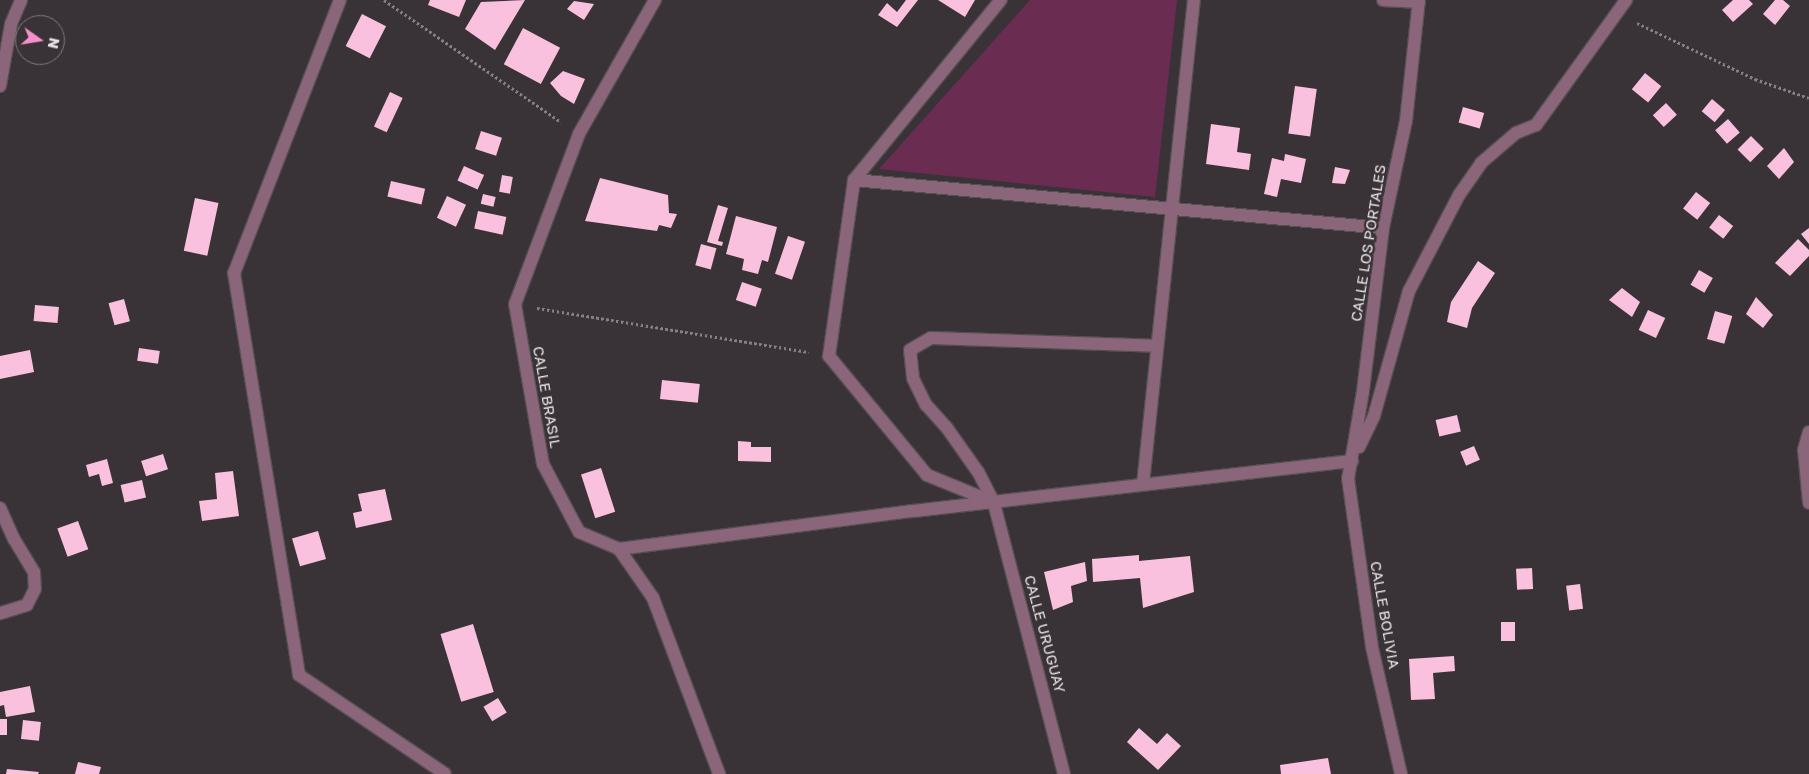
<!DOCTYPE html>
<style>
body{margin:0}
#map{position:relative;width:1809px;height:774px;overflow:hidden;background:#393236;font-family:"Golos Text",sans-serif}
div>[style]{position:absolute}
.green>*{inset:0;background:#6b2c51}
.building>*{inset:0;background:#fac1de;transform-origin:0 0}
.path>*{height:3px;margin-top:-1.5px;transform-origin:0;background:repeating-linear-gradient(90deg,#868083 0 2.5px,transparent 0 5px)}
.roads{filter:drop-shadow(1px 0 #554e52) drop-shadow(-1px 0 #554e52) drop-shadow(0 1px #554e52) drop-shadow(0 -1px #554e52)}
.minor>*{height:12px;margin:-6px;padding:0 6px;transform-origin:6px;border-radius:6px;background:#8b6579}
span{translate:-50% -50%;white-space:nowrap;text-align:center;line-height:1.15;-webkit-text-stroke:5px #393236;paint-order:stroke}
.street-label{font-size:15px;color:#e8e3e6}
.north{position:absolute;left:15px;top:15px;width:50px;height:50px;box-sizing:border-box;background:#393236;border:1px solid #7f797c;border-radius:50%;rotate:103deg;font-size:14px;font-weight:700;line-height:20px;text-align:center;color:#e8e3e6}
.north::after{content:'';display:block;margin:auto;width:18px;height:22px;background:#f98fca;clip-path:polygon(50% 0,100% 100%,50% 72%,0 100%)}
</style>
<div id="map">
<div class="green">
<i style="clip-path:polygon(1030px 0,1177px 0,1155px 197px,879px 169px)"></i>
</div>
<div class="building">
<i style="clip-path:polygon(430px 0,466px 0,459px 17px,428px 5px)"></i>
<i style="clip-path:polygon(525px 0,495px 50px,465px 29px,481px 2px)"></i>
<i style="clip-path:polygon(906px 0,918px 0,897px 27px,878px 15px,887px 3px,897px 12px)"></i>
<i style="clip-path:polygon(938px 0,975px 0,965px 17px)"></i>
<i style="clip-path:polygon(1733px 0,1749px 0,1753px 4px,1733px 22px,1722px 10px)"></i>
<i style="clip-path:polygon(1775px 0,1783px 0,1790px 6px,1775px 25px,1763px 14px)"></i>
<i style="clip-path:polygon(574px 1px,594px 4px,584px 20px,567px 9px)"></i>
<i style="left:362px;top:14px;width:27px;height:36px;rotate:27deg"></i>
<i style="left:523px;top:28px;width:42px;height:41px;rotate:28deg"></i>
<i style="clip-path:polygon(563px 71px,585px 79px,574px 104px,561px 96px,550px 83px)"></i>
<i style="left:1645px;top:73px;width:21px;height:21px;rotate:39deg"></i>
<i style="left:1295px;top:86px;width:22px;height:48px;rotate:8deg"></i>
<i style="left:390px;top:92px;width:14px;height:38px;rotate:25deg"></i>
<i style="left:1712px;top:99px;width:17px;height:16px;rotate:40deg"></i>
<i style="left:1666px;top:103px;width:16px;height:18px;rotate:47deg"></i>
<i style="left:1463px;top:107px;width:22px;height:16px;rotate:16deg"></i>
<i style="left:1728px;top:119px;width:18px;height:17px;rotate:49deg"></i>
<i style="clip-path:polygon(1211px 124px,1240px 128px,1237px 152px,1251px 154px,1249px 170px,1206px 164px)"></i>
<i style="left:481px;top:131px;width:22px;height:19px;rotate:18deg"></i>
<i style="left:1751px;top:136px;width:18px;height:19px;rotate:45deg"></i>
<i style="clip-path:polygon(1784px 148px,1794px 162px,1779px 179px,1767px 166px)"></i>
<i style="clip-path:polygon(1285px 154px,1306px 159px,1301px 183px,1281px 179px,1277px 197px,1264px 194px,1272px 158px,1284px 161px)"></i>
<i style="left:464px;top:166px;width:22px;height:16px;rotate:24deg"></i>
<i style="clip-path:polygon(1335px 167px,1350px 170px,1345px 184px,1332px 183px)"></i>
<i style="left:502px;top:175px;width:11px;height:17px;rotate:10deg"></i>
<i style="clip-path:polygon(600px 178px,668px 195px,669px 213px,677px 214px,671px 228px,659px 225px,657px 231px,585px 221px)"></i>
<i style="left:391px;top:181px;width:35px;height:16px;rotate:13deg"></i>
<i style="left:1696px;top:192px;width:18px;height:21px;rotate:38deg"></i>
<i style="left:483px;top:194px;width:13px;height:10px;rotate:13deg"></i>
<i style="left:447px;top:196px;width:21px;height:24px;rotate:25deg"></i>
<i style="left:195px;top:198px;width:24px;height:54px;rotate:12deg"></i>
<i style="clip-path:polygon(718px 205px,728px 208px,718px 241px,723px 242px,722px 246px,707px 242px)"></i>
<i style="left:478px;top:211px;width:29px;height:18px;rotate:12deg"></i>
<i style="left:1719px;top:215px;width:18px;height:16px;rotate:38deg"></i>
<i style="clip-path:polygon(736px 216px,777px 227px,768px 262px,762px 260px,758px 274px,742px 270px,744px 259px,726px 254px)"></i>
<i style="clip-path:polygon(1809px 228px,1809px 244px,1801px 234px)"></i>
<i style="left:788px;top:236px;width:18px;height:40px;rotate:19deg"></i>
<i style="clip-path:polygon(1798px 239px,1809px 250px,1809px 256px,1790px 276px,1775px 263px)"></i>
<i style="left:701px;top:244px;width:16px;height:22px;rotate:15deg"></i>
<i style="clip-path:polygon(1478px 261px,1495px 273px,1472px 308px,1467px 328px,1447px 322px,1451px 302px)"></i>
<i style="left:1699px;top:270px;width:16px;height:17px;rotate:30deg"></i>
<i style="left:742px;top:282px;width:21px;height:19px;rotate:19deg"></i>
<i style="clip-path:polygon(1622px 288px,1640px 302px,1632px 317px,1609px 300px)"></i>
<i style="clip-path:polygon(1756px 297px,1773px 315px,1763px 328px,1746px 314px)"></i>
<i style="left:124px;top:299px;width:23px;height:16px;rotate:75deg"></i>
<i style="left:35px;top:305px;width:24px;height:16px;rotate:5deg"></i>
<i style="left:1648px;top:310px;width:19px;height:22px;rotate:25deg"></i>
<i style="left:1715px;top:311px;width:18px;height:29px;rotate:16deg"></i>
<i style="left:139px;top:348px;width:21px;height:13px;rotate:8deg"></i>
<i style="clip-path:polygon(30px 350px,34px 372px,0 379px,0 356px)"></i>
<i style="left:662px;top:380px;width:38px;height:19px;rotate:6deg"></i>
<i style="left:1457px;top:415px;width:17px;height:22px;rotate:77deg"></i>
<i style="clip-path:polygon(738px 441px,751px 442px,751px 447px,771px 447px,771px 462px,738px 461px)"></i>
<i style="left:1474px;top:446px;width:15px;height:15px;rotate:67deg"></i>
<i style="left:163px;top:454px;width:16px;height:23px;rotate:72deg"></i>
<i style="clip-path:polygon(107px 459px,113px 483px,102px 486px,99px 474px,89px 477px,86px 465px)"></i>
<i style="left:601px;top:468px;width:46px;height:21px;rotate:72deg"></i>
<i style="clip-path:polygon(233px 471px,239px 516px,202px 521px,199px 501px,217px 499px,215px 473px)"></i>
<i style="left:142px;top:480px;width:18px;height:22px;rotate:77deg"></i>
<i style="clip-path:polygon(385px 489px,392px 520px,356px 528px,353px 513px,362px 511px,358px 494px)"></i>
<i style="left:78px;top:521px;width:30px;height:22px;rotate:70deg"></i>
<i style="left:318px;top:531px;width:29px;height:27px;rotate:74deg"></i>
<i style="clip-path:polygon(1139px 555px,1139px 561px,1190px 556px,1194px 592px,1143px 608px,1140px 578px,1093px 582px,1092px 559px)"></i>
<i style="clip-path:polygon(1085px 562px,1087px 581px,1071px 586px,1073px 602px,1053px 610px,1044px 572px)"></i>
<i style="left:1532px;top:568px;width:21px;height:16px;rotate:87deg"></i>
<i style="left:1580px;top:584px;width:25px;height:14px;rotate:83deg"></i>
<i style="left:1501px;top:622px;width:14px;height:19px"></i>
<i style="left:473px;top:624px;width:71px;height:34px;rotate:73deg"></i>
<i style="clip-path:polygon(1454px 656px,1455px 671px,1433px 673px,1435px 699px,1411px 700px,1409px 659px)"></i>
<i style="clip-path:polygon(30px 686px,35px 712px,6px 717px,4px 705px,0 706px,0 692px)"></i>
<i style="left:498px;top:698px;width:17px;height:17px;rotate:59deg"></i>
<i style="left:0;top:719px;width:7px;height:16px"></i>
<i style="left:23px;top:720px;width:18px;height:19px;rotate:6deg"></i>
<i style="clip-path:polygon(1139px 728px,1157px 744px,1167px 733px,1181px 746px,1158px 770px,1127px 742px)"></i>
<i style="clip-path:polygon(1328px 758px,1331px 774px,1281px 774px,1280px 765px)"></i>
<i style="clip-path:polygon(78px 762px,101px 767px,99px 774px,75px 774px)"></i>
<i style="clip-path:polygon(7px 769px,39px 772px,38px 774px,6px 774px)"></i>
</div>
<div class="path">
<i style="left:384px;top:0;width:215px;rotate:34.6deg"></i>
<i style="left:1637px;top:23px;width:131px;rotate:25.4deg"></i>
<i style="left:1755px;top:79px;width:57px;rotate:19.4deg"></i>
<i style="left:537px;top:308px;width:275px;rotate:9.2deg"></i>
</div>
<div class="roads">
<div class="minor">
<i style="left:340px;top:0;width:293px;rotate:111.2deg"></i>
<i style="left:234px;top:273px;width:407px;rotate:80.8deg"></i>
<i style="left:299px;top:675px;width:176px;rotate:34.1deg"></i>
<i style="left:655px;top:0;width:154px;rotate:119.6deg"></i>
<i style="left:579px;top:134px;width:182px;rotate:110.6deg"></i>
<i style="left:515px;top:304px;width:162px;rotate:80.1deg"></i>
<i style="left:543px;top:464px;width:77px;rotate:62.1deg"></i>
<i style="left:579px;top:532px;width:43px;rotate:23deg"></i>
<i style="left:619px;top:549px;width:60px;rotate:55.2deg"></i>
<i style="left:653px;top:598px;width:188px;rotate:69.4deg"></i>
<i style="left:1383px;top:0;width:36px;rotate:3deg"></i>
<i style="left:0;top:86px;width:63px;rotate:-79.9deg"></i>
<i style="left:11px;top:24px;width:26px;rotate:-67deg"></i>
<i style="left:854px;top:180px;width:531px;rotate:5.18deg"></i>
<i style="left:1809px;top:432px;width:19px;rotate:106deg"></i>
<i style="left:1804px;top:450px;width:53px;rotate:84.6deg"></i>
<i style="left:1359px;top:447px;width:34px;rotate:-64deg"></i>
<i style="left:1374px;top:416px;width:130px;rotate:-74.4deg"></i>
<i style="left:1409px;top:291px;width:108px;rotate:-62.5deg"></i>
<i style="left:1459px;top:195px;width:39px;rotate:-55deg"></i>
<i style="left:1481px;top:163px;width:46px;rotate:-40.6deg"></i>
<i style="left:1516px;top:133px;width:22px;rotate:-22deg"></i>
<i style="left:1536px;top:125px;width:154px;rotate:-54.2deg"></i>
<i style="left:1143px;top:484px;width:487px;rotate:-84deg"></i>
<i style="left:993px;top:502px;width:71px;rotate:-157.8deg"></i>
<i style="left:927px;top:475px;width:154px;rotate:-129.5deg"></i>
<i style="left:829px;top:356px;width:178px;rotate:-81.9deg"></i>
<i style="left:854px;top:180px;width:232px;rotate:-50.8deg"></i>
<i style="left:0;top:508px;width:34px;rotate:66deg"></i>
<i style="left:14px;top:539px;width:39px;rotate:59deg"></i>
<i style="left:34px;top:572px;width:17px;rotate:87deg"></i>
<i style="left:35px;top:589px;width:18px;rotate:117deg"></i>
<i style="left:27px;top:605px;width:28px;rotate:163deg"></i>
<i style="left:619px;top:549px;width:296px;rotate:-7.4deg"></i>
<i style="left:913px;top:511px;width:442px;rotate:-6.5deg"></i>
<i style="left:1064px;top:774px;width:280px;rotate:-104.5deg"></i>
<i style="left:994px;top:503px;width:35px;rotate:-117deg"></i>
<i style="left:978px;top:472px;width:54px;rotate:-125.2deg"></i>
<i style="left:947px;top:428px;width:31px;rotate:-132deg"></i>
<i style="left:926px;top:405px;width:30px;rotate:-116deg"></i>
<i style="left:913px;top:378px;width:28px;rotate:-96deg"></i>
<i style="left:910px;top:350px;width:24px;rotate:-30deg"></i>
<i style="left:931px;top:338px;width:225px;rotate:2deg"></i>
<i style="left:1401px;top:774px;width:130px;rotate:-102.9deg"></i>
<i style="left:1372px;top:647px;width:170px;rotate:-98.1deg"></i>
<i style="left:1348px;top:479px;width:89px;rotate:-80.3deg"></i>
<i style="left:1363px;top:391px;width:164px;rotate:-83deg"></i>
<i style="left:1383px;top:228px;width:109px;rotate:-77.9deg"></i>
<i style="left:1406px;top:121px;width:122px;rotate:-83.9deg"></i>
</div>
</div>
<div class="street-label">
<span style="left:1368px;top:243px;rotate:-81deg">CALLE LOS PORTALES</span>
<span style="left:547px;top:397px;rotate:80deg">CALLE BRASIL</span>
<span style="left:1385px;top:615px;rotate:80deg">CALLE BOLIVIA</span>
<span style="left:1045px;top:634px;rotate:75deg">CALLE URUGUAY</span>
</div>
<div class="north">N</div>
</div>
